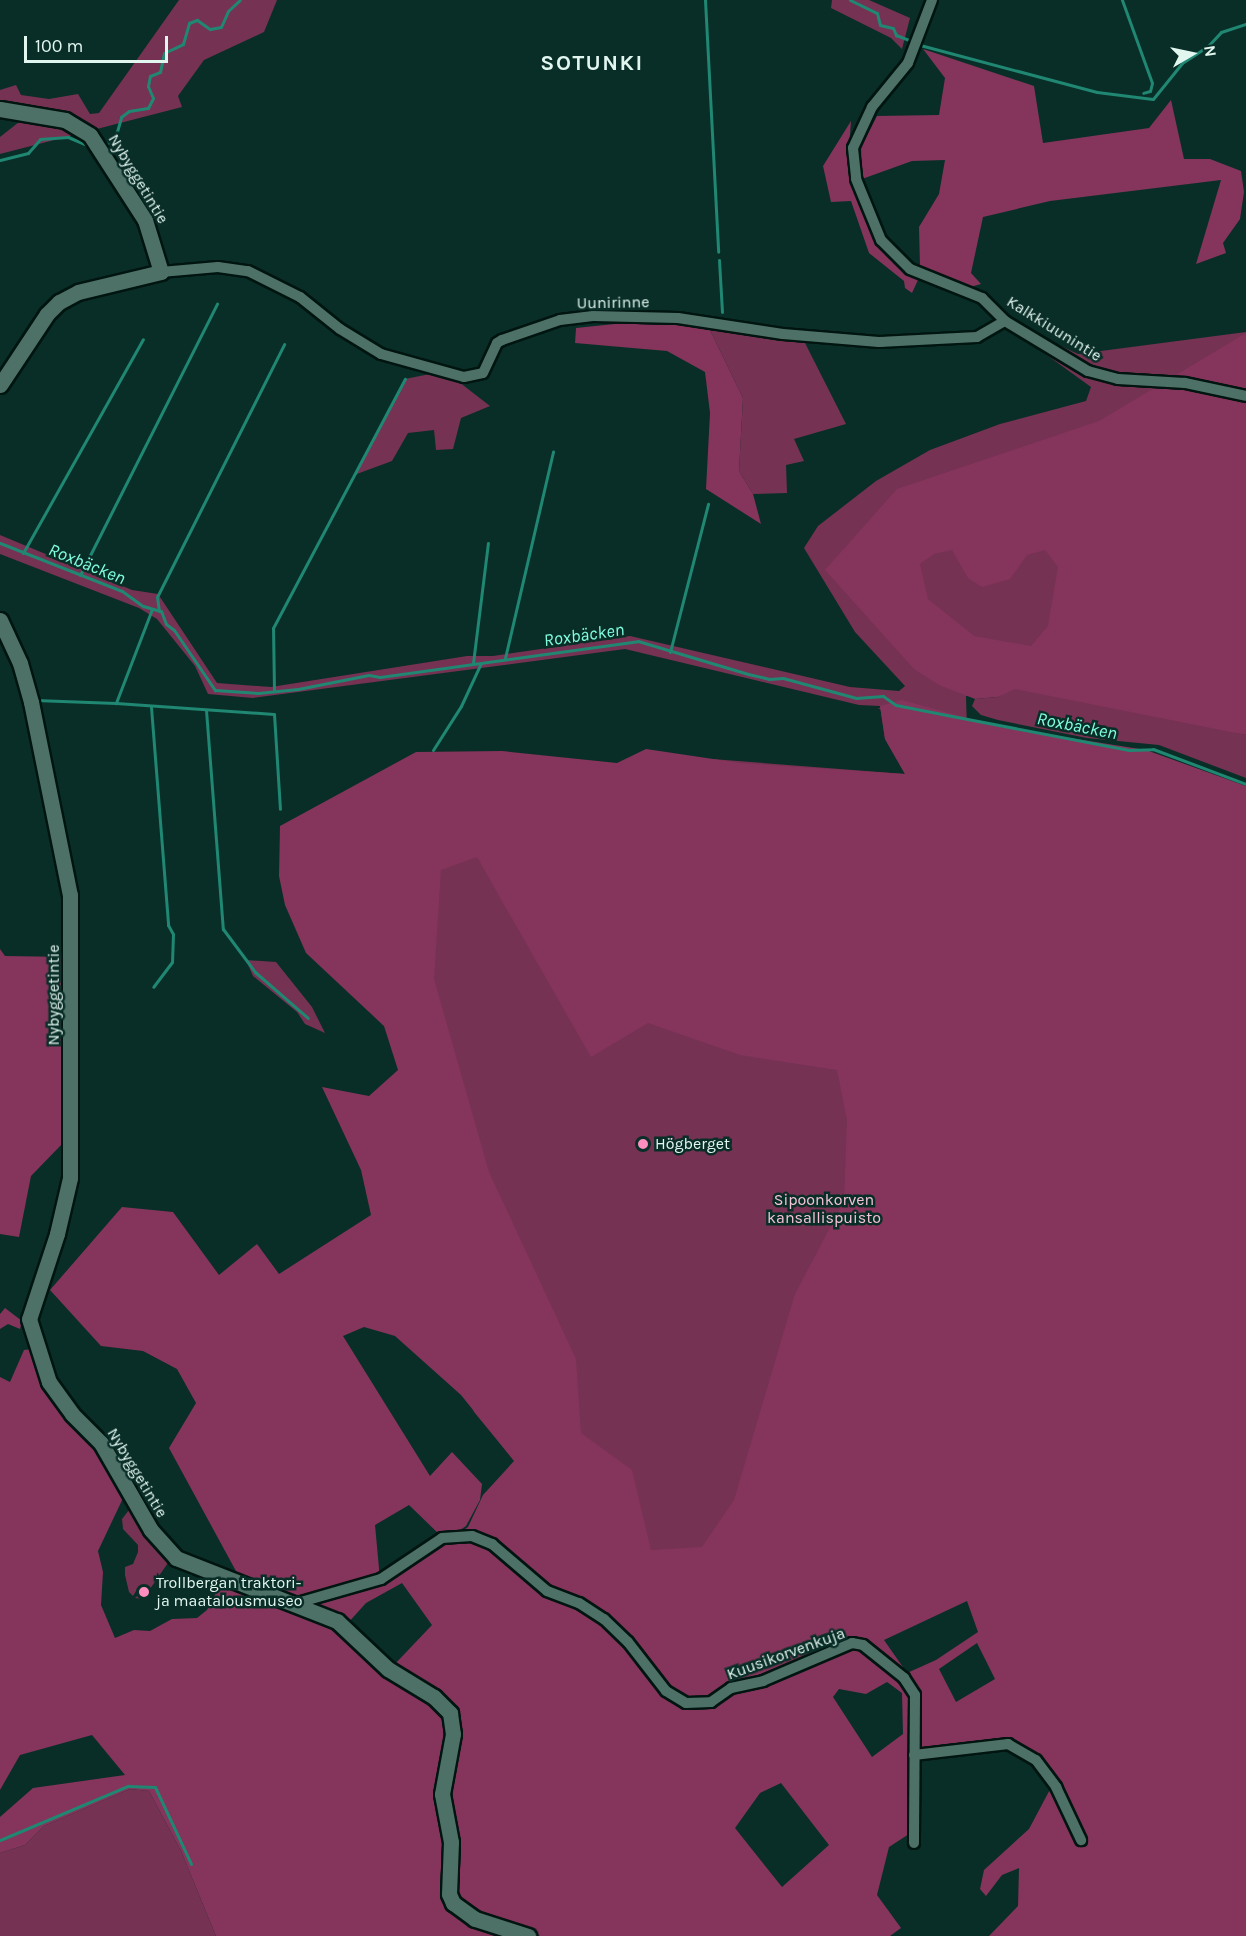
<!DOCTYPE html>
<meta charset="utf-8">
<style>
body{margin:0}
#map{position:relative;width:1246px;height:1936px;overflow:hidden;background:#092e27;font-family:Karla,sans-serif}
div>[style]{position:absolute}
.green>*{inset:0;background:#753252}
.forest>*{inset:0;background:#85345b}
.stream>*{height:3px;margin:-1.5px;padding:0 1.5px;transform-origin:1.5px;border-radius:1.5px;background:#208773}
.roads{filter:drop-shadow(2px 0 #001510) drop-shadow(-2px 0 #001510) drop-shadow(0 2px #001510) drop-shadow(0 -2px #001510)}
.street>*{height:10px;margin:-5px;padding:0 5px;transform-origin:5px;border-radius:5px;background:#4d7167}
.secondary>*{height:15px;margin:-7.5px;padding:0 7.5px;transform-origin:7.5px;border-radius:7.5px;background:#4d7167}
.dots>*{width:16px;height:16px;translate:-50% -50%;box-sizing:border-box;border:3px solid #092e27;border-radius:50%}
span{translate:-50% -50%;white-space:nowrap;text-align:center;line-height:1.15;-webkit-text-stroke:5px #092e27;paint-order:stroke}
.street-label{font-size:16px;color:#e2f6f0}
.poi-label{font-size:16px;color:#e2f6f0}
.left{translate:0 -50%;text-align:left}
.park-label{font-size:16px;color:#f5c4d7}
.water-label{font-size:18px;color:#81fde0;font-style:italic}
.district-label{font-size:22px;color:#e2f6f0;font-weight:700;letter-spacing:1.5px}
.north{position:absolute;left:1162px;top:24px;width:60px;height:60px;-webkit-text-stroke:4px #092e27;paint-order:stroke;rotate:81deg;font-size:16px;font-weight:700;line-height:24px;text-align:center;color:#e2f6f0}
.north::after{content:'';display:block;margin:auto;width:21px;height:27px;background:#e2f6f0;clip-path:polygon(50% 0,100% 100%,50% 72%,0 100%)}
.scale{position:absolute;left:24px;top:36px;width:144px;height:27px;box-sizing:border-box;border:3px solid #e2f6f0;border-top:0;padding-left:8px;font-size:18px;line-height:21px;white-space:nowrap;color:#e2f6f0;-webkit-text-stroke:4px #092e27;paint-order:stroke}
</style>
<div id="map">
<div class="green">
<i style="clip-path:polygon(179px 0,277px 0,264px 32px,204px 60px,178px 96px,182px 107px,0 154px,0 137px,19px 122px,0 116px,0 90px,16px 85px,21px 95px,49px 99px,78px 94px,90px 114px,99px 113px)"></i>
<i style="clip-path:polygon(832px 0,869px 0,910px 18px,902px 49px,891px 38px,831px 8px)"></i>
<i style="clip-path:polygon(1016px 325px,1078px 354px,1246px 332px,1246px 733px,1230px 731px,1246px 735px,1246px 778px,1159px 745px,1087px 738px,998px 720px,981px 715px,972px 706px,975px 699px,998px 697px,1006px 692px,966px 696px,968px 766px,1158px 1424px,728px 1719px,474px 1412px,377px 1202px,439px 1170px,397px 1038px,310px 955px,326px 807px,495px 861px,712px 759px,905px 774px,885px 739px,880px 706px,859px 705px,625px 649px,253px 698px,208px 694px,195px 666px,157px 619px,139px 608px,0 554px,0 535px,132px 590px,158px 594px,217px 683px,271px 687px,467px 656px,493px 656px,630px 636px,850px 687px,899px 691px,905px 686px,855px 632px,804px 548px,818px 526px,876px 481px,930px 450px,1000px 424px,1086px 401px,1091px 387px,1015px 332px)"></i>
<i style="clip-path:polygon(710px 330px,804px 341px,846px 424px,794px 439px,804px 461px,786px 465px,787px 493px,753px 494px,739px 471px,743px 398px)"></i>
<i style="clip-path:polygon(430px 374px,459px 382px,490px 406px,461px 418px,453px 449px,436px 450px,434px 430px,408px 433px,392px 461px,354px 475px,405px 379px)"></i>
<i style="clip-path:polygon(246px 960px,276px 962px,312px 1007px,325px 1033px,305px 1024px,297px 1012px,253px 976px)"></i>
<i style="clip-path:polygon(129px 1510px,135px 1511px,170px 1560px,143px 1599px,135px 1598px,143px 1591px,139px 1586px,133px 1596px,129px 1592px,125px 1575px,125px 1567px,133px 1564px,138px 1552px,138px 1545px,123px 1529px,122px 1519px)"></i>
<i style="clip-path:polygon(130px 1789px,149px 1791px,181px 1851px,216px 1936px,0 1936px,0 1853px,25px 1845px,44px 1826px)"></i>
</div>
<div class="forest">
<i style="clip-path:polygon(923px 49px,1034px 86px,1043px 143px,1149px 128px,1171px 100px,1184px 159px,1210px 159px,1241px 171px,1244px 192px,1240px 219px,1223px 243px,1226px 253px,1196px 264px,1221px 180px,1050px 201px,983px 217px,971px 273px,981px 284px,970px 287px,920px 267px,919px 227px,939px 194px,945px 160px,912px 161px,862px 179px,861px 147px,877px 116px,939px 115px,945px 78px)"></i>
<i style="clip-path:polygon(851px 121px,849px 148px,855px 192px,874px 236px,918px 280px,912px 293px,905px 288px,904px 281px,869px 253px,851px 201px,831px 202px,823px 166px)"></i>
<i style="clip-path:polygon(653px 320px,710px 330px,743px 398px,739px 471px,753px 494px,761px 524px,706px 489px,710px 413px,705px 372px,667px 351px,575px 343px,576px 328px)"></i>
<i style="clip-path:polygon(evenodd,1246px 333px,1246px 735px,1015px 689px,998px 697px,975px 699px,939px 685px,914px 669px,825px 570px,897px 489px,1099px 421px,1246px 333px,952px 550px,968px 578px,982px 587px,1010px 579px,1027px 555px,1045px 550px,1058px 567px,1048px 626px,1031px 646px,974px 636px,928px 599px,920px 564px,934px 554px,952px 550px)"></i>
<i style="clip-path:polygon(evenodd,902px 700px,1000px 727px,1146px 750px,1246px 786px,1246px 1936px,989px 1936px,1018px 1906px,1019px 1868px,1002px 1875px,986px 1896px,980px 1889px,984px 1870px,1029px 1829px,1055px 1780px,1039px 1756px,1010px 1738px,910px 1749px,909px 1834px,889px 1847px,877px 1895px,901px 1928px,890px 1936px,540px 1936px,477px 1913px,458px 1900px,455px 1892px,448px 1794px,458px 1722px,393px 1666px,432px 1625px,402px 1583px,366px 1603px,347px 1624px,306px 1603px,381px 1580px,457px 1535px,468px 1527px,483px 1495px,514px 1461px,461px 1395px,395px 1336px,364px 1327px,343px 1336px,430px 1476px,452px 1452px,482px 1484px,480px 1500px,466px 1526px,453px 1535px,442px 1537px,409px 1505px,375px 1525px,380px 1579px,300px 1601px,243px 1584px,169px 1448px,196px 1403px,177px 1369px,143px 1351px,101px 1346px,50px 1290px,122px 1207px,173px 1212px,219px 1275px,257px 1244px,279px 1274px,371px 1215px,361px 1170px,322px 1087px,369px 1096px,398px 1070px,384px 1026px,306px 953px,285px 905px,279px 876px,280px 826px,416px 752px,502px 751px,617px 763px,646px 749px,740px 763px,905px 774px,885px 739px,880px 706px,902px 700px,477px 857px,591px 1057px,648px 1023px,740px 1055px,837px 1070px,847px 1120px,844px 1201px,795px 1294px,734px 1500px,702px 1547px,651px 1550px,632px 1470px,581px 1433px,576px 1359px,489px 1172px,434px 979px,441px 870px,477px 857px,902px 700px,967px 1601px,978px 1632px,936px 1660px,907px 1673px,884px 1640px,967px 1601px,902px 700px,977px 1643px,995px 1679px,956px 1702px,939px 1669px,977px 1643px,902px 700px,887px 1682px,902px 1693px,903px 1734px,872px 1757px,833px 1697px,839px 1689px,866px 1694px,887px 1682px,902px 700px,781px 1783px,829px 1845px,782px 1887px,735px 1828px,760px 1793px,781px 1783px)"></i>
<i style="clip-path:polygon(0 949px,5px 956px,68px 957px,64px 1142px,31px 1176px,19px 1237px,0 1234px)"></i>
<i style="clip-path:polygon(5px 1308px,22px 1321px,20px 1329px,8px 1324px,0 1329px,0 1314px)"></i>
<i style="clip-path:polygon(32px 1349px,125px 1494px,98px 1551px,103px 1572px,101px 1605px,115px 1638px,134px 1630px,150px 1631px,172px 1619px,197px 1618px,207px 1610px,221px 1583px,334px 1626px,444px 1716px,446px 1745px,438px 1767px,436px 1794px,445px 1843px,443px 1896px,513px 1936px,216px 1936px,181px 1851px,149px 1791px,130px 1789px,44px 1826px,25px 1845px,0 1853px,0 1817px,33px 1788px,125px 1775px,92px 1735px,20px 1755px,0 1790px,0 1377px,10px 1382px,24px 1350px)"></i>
</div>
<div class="stream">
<i style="left:705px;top:0;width:252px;rotate:87deg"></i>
<i style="left:850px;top:0;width:30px;rotate:26deg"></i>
<i style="left:877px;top:13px;width:12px;rotate:76deg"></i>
<i style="left:880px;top:25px;width:13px;rotate:13deg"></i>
<i style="left:893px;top:28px;width:8px;rotate:67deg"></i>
<i style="left:896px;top:35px;width:17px;rotate:21deg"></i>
<i style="left:1122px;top:0;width:88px;rotate:70.1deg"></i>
<i style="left:1152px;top:83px;width:8px;rotate:104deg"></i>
<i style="left:1150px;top:91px;width:7px;rotate:164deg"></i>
<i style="left:920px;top:45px;width:183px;rotate:14.9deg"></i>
<i style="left:1097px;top:92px;width:56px;rotate:7.1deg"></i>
<i style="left:1153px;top:99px;width:46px;rotate:-51.1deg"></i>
<i style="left:1182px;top:63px;width:31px;rotate:-33deg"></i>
<i style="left:1208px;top:46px;width:19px;rotate:-47deg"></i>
<i style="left:1221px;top:32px;width:26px;rotate:-18deg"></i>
<i style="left:105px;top:146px;width:16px;rotate:-45deg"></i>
<i style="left:116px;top:135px;width:19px;rotate:-74deg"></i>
<i style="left:121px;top:117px;width:10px;rotate:-37deg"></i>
<i style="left:129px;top:111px;width:19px;rotate:-9deg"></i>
<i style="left:148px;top:108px;width:11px;rotate:-63deg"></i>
<i style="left:153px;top:98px;width:13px;rotate:-113deg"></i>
<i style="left:148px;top:86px;width:10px;rotate:-79deg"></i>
<i style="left:150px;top:76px;width:11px;rotate:-22deg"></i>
<i style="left:160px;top:72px;width:19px;rotate:-78deg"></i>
<i style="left:164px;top:53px;width:21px;rotate:-25deg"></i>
<i style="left:183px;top:44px;width:22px;rotate:-74deg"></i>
<i style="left:189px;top:23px;width:9px;rotate:-21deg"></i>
<i style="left:197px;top:20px;width:16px;rotate:35deg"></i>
<i style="left:210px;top:29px;width:11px;rotate:-10deg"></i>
<i style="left:221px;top:27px;width:17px;rotate:-66deg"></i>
<i style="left:228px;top:11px;width:16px;rotate:-43deg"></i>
<i style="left:0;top:160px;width:29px;rotate:-14deg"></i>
<i style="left:28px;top:153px;width:18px;rotate:-49deg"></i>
<i style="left:40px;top:139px;width:28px;rotate:-4deg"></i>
<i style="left:68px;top:137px;width:26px;rotate:23deg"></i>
<i style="left:719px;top:260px;width:52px;rotate:86.7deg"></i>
<i style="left:0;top:543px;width:131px;rotate:21.5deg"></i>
<i style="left:122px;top:591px;width:26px;rotate:36deg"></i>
<i style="left:143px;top:606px;width:19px;rotate:16deg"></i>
<i style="left:161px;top:611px;width:14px;rotate:69deg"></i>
<i style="left:166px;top:624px;width:10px;rotate:37deg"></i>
<i style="left:174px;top:630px;width:73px;rotate:55.7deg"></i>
<i style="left:215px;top:690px;width:43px;rotate:4deg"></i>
<i style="left:258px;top:693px;width:40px;rotate:-5.7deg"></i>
<i style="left:298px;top:689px;width:72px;rotate:-11.2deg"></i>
<i style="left:369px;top:675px;width:11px;rotate:10deg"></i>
<i style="left:380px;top:677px;width:260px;rotate:-7.9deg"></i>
<i style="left:638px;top:641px;width:115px;rotate:16.7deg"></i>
<i style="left:748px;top:674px;width:22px;rotate:13deg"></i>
<i style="left:769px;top:679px;width:14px;rotate:-4deg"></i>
<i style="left:783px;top:678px;width:76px;rotate:15.3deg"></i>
<i style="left:856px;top:698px;width:27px;rotate:-4deg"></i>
<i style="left:883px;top:696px;width:16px;rotate:35deg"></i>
<i style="left:896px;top:705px;width:62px;rotate:11.1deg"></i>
<i style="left:957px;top:717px;width:175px;rotate:10.9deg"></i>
<i style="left:1129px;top:750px;width:24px;rotate:-2deg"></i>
<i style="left:1153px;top:749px;width:99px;rotate:20.6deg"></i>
<i style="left:23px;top:553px;width:245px;rotate:-60.7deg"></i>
<i style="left:80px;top:575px;width:304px;rotate:-63.2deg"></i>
<i style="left:152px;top:609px;width:101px;rotate:111deg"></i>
<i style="left:116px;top:703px;width:158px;rotate:4deg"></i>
<i style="left:274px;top:714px;width:95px;rotate:86.4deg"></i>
<i style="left:159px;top:611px;width:14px;rotate:-98deg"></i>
<i style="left:157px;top:597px;width:283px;rotate:-63.3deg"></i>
<i style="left:670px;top:652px;width:153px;rotate:-75.6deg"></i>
<i style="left:505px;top:658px;width:212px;rotate:-76.9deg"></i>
<i style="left:473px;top:663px;width:121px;rotate:-82.9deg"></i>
<i style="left:274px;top:690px;width:62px;rotate:-90.9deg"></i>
<i style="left:273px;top:628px;width:282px;rotate:-62.1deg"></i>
<i style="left:35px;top:700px;width:81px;rotate:2.1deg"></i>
<i style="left:151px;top:707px;width:219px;rotate:85.5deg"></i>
<i style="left:168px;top:925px;width:10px;rotate:61deg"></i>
<i style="left:173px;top:934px;width:28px;rotate:92deg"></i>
<i style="left:172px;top:962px;width:31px;rotate:127deg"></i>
<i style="left:206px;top:710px;width:220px;rotate:85.6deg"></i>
<i style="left:223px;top:929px;width:54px;rotate:53.3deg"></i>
<i style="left:255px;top:972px;width:70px;rotate:41deg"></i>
<i style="left:433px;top:750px;width:52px;rotate:-57.5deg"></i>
<i style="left:461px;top:706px;width:47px;rotate:-65.1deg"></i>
<i style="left:0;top:1840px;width:139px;rotate:-22.9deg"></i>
<i style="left:128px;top:1786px;width:27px;rotate:2deg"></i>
<i style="left:155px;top:1787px;width:85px;rotate:64.9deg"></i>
</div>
<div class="roads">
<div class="street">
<i style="left:932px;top:0;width:67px;rotate:110.9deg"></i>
<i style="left:908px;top:63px;width:57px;rotate:129.3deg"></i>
<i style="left:872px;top:107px;width:45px;rotate:114.9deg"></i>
<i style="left:853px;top:148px;width:31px;rotate:84deg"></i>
<i style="left:856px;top:179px;width:66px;rotate:67.7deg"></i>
<i style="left:881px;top:240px;width:41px;rotate:45deg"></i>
<i style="left:910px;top:269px;width:78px;rotate:21.9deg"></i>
<i style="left:982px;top:298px;width:33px;rotate:45deg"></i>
<i style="left:1005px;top:321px;width:97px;rotate:31.1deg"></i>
<i style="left:1088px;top:371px;width:31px;rotate:15deg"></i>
<i style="left:1118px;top:379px;width:67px;rotate:3.4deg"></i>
<i style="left:1185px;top:383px;width:62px;rotate:12deg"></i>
<i style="left:161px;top:272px;width:57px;rotate:-5deg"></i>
<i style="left:218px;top:267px;width:30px;rotate:8deg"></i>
<i style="left:248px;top:271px;width:58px;rotate:26.6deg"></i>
<i style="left:300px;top:297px;width:51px;rotate:38.7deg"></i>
<i style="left:340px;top:329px;width:48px;rotate:31.4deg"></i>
<i style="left:381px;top:354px;width:86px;rotate:15.5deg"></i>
<i style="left:464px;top:377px;width:19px;rotate:-12deg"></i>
<i style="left:483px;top:373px;width:33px;rotate:-65deg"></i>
<i style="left:497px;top:343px;width:6px;rotate:-31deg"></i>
<i style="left:502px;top:340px;width:61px;rotate:-19deg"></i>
<i style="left:560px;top:320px;width:33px;rotate:-7deg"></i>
<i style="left:593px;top:316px;width:85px;rotate:1.3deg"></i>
<i style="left:678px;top:318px;width:106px;rotate:8.7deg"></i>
<i style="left:783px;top:334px;width:96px;rotate:4.8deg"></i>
<i style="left:879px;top:342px;width:98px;rotate:-2.9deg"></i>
<i style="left:977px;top:337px;width:32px;rotate:-30deg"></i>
<i style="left:294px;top:1604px;width:91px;rotate:-16deg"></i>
<i style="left:381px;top:1579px;width:73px;rotate:-33.9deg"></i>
<i style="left:442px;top:1538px;width:30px;rotate:-4deg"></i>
<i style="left:472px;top:1536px;width:22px;rotate:22deg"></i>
<i style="left:492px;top:1544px;width:72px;rotate:40.5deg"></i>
<i style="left:547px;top:1591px;width:34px;rotate:21deg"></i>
<i style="left:579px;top:1603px;width:30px;rotate:33deg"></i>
<i style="left:604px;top:1619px;width:33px;rotate:44deg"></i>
<i style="left:628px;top:1642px;width:62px;rotate:52.2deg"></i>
<i style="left:666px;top:1691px;width:23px;rotate:31deg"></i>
<i style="left:686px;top:1703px;width:25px;rotate:-2deg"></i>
<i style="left:711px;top:1702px;width:24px;rotate:-35deg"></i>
<i style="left:731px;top:1688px;width:33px;rotate:-12deg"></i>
<i style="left:763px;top:1681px;width:97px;rotate:-23.1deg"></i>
<i style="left:852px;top:1643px;width:11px;rotate:10deg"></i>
<i style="left:863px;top:1645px;width:53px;rotate:38.8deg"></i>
<i style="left:904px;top:1678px;width:20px;rotate:57deg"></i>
<i style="left:915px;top:1695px;width:148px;rotate:90.4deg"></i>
<i style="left:914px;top:1755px;width:95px;rotate:-6.7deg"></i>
<i style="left:1008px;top:1744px;width:32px;rotate:30deg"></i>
<i style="left:1036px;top:1760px;width:34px;rotate:53deg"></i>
<i style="left:1056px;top:1787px;width:59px;rotate:64.7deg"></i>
</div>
<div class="secondary">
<i style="left:0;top:109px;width:66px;rotate:9.6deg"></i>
<i style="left:65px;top:120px;width:29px;rotate:31deg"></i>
<i style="left:90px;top:135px;width:101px;rotate:57.1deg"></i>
<i style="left:145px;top:220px;width:54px;rotate:72.9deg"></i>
<i style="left:161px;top:272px;width:85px;rotate:166.5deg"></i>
<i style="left:78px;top:292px;width:21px;rotate:152deg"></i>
<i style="left:59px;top:302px;width:17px;rotate:135deg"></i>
<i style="left:47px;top:314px;width:85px;rotate:123.5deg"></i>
<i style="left:0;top:620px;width:47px;rotate:65.1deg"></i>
<i style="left:20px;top:663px;width:41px;rotate:74.2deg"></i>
<i style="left:31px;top:702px;width:197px;rotate:78.6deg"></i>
<i style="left:70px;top:895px;width:283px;rotate:90deg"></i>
<i style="left:70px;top:1178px;width:57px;rotate:103.1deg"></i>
<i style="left:57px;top:1234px;width:89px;rotate:108.2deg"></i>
<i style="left:29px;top:1319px;width:66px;rotate:72.4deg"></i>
<i style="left:49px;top:1382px;width:39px;rotate:54deg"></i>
<i style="left:72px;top:1414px;width:41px;rotate:45deg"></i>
<i style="left:101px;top:1443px;width:100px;rotate:60.1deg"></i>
<i style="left:151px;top:1530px;width:38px;rotate:48deg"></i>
<i style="left:176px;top:1558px;width:173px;rotate:21.4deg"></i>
<i style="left:337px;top:1621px;width:70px;rotate:43.3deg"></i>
<i style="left:388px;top:1669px;width:54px;rotate:31.3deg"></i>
<i style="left:434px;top:1697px;width:23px;rotate:45deg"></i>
<i style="left:450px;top:1713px;width:21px;rotate:82deg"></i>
<i style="left:453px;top:1734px;width:61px;rotate:100.4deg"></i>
<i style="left:442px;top:1794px;width:49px;rotate:79.4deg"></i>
<i style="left:451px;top:1842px;width:52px;rotate:92.2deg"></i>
<i style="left:449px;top:1894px;width:10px;rotate:66deg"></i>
<i style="left:453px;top:1903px;width:27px;rotate:36deg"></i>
<i style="left:475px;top:1919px;width:56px;rotate:17.8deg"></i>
</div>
</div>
<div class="dots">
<i style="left:643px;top:1144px;background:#fd8ebf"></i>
<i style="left:144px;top:1592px;background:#fd8ebf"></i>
</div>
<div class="street-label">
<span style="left:138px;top:179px;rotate:59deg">Nybyggetintie</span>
<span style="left:613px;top:303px;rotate:-1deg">Uunirinne</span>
<span style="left:1054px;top:329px;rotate:32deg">Kalkkiuunintie</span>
<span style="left:54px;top:995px;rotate:-90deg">Nybyggetintie</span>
<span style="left:137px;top:1473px;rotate:59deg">Nybyggetintie</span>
<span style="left:786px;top:1654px;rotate:-20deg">Kuusikorvenkuja</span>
</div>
<div class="poi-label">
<span class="left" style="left:655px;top:1144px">Högberget</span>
<span class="left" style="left:156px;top:1592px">Trollbergan traktori-<br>ja maatalousmuseo</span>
</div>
<div class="park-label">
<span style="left:824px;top:1209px">Sipoonkorven<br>kansallispuisto</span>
</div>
<div class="water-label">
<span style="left:87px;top:564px;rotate:22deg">Roxbäcken</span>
<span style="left:584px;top:635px;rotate:-8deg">Roxbäcken</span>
<span style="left:1077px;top:726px;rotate:11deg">Roxbäcken</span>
</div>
<div class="district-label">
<span style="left:592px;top:64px">SOTUNKI</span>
</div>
<div class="north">N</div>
<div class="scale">100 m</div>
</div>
